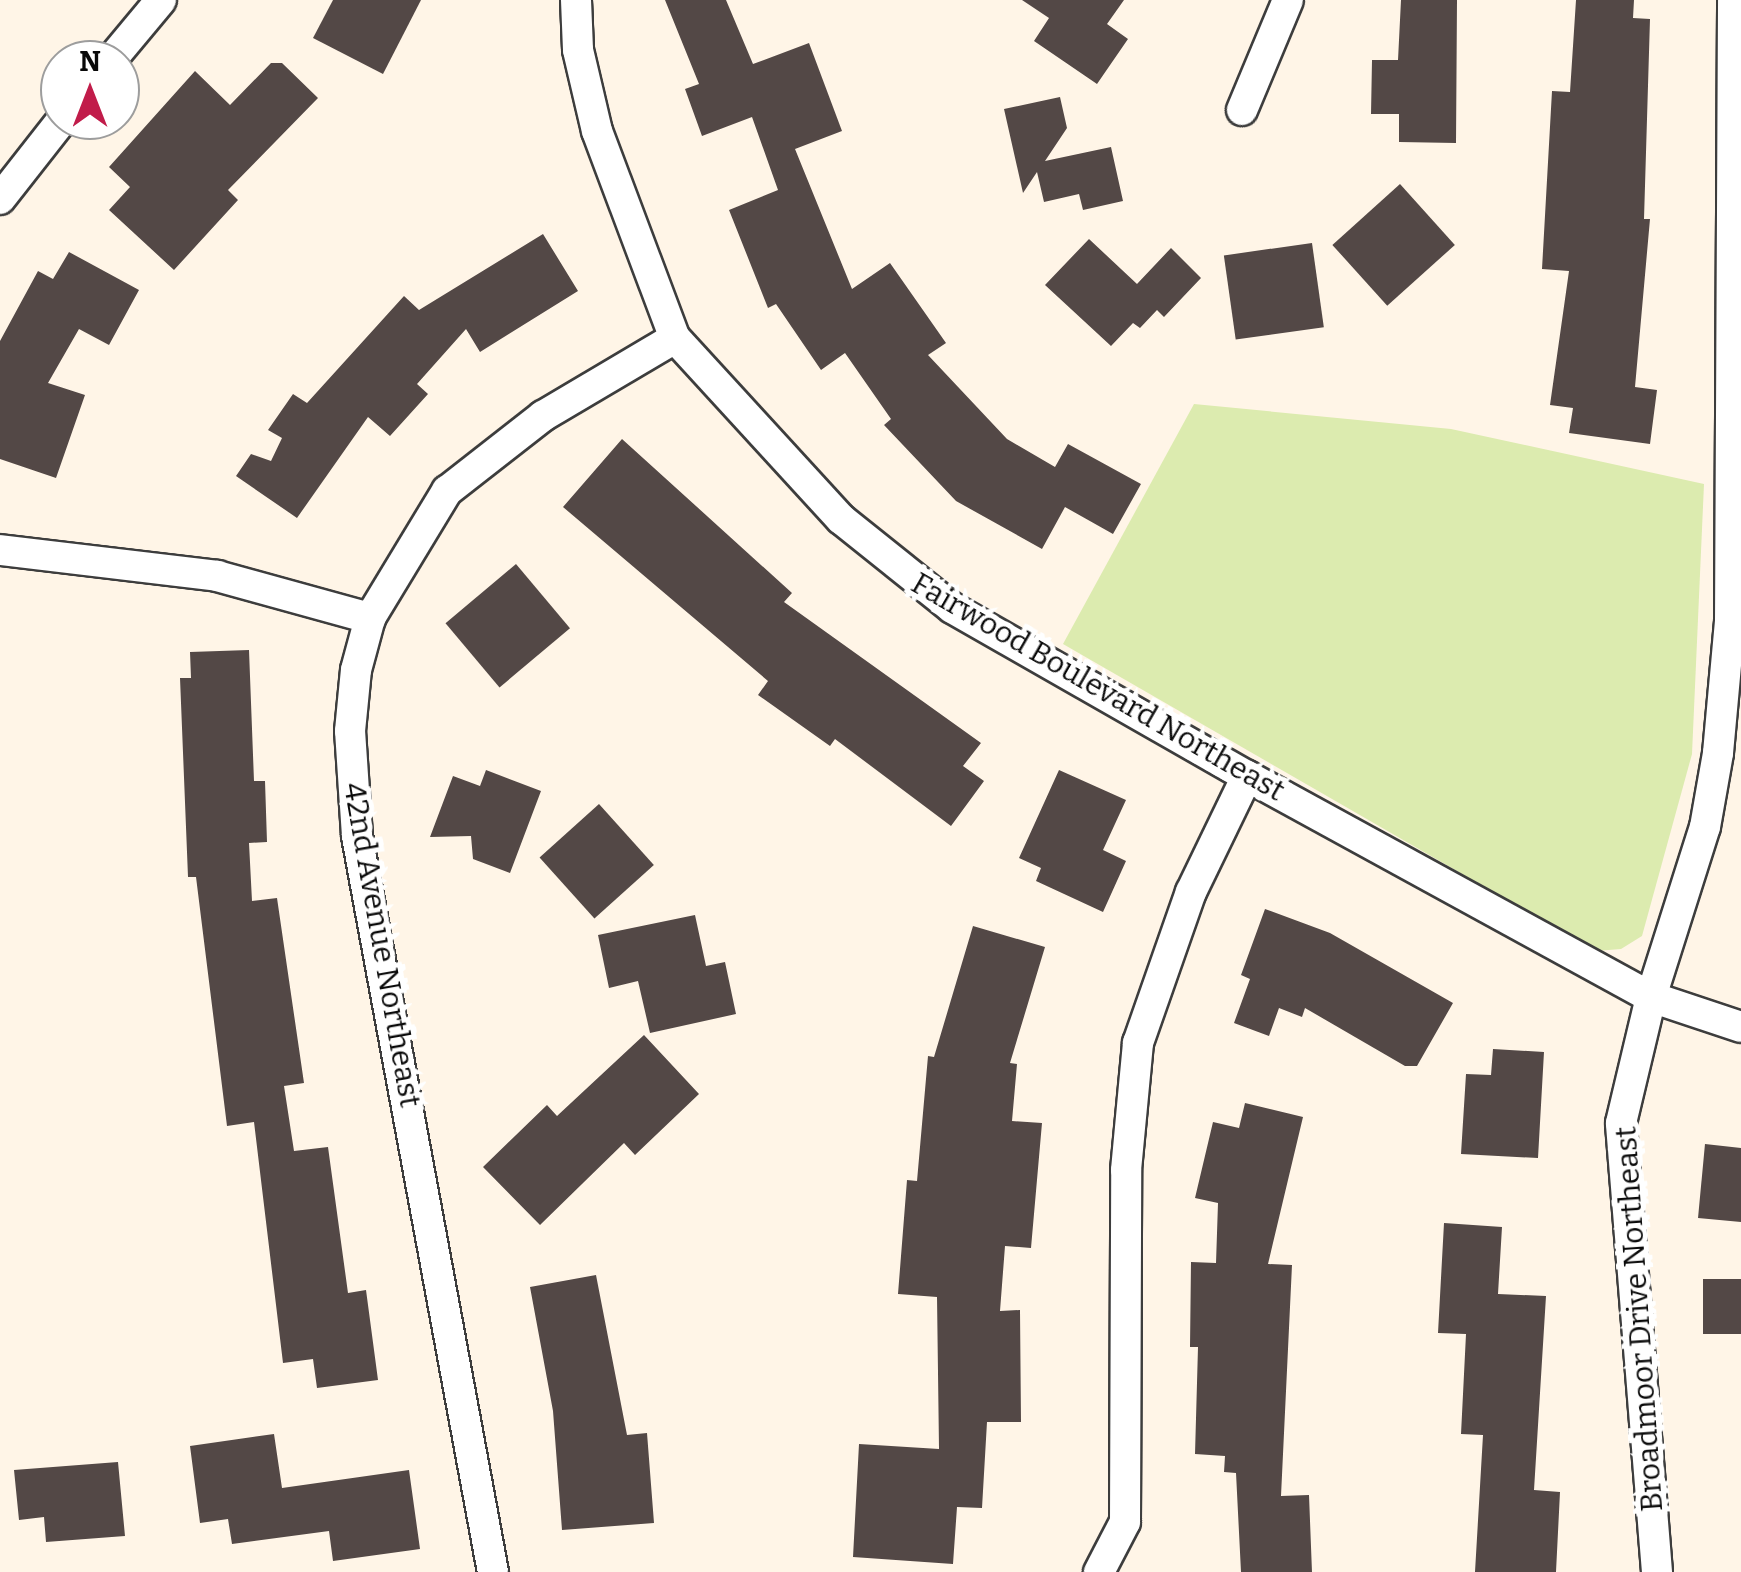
<!DOCTYPE html>
<style>
body{margin:0}
#map{position:relative;width:1741px;height:1572px;overflow:hidden;background:#fff5e7;font-family:Bitter,serif}
div>[style]{position:absolute}
.green>*{inset:0;background:#dcebaf}
.building>*{inset:0;background:#534846;transform-origin:0 0}
.roads{filter:drop-shadow(2px 0 #3d3d3d) drop-shadow(-2px 0 #3d3d3d) drop-shadow(0 2px #3d3d3d) drop-shadow(0 -2px #3d3d3d)}
.minor>*{height:30px;margin:-15px;padding:0 15px;transform-origin:15px;border-radius:15px;background:#fff}
span{translate:-50% -50%;white-space:nowrap;text-align:center;line-height:1.15;-webkit-text-stroke:10px #fff;paint-order:stroke}
.street-label{font-size:30px;color:#0a0a0a}
.north{position:absolute;left:40px;top:40px;width:100px;height:100px;box-sizing:border-box;background:#fff;border:2px solid #9d9d9d;border-radius:50%;rotate:0deg;font-size:28px;font-weight:700;line-height:40px;text-align:center;color:#0a0a0a}
.north::after{content:'';display:block;margin:auto;width:35px;height:45px;background:#c11c4a;clip-path:polygon(50% 0,100% 100%,50% 72%,0 100%)}
</style>
<div id="map">
<div class="green">
<i style="clip-path:polygon(1194px 404px,1451px 429px,1704px 484px,1692px 754px,1642px 936px,1621px 949px,1596px 951px,1063px 644px)"></i>
</div>
<div class="building">
<i style="clip-path:polygon(333px 0,421px 0,383px 74px,313px 38px)"></i>
<i style="clip-path:polygon(665px 0,726px 0,753px 64px,809px 43px,842px 131px,795px 149px,852px 289px,890px 263px,946px 343px,928px 355px,1007px 439px,1055px 467px,1068px 444px,1141px 484px,1113px 534px,1065px 507px,1042px 549px,956px 501px,884px 425px,891px 419px,845px 353px,821px 370px,776px 304px,768px 308px,729px 210px,778px 190px,752px 117px,702px 136px,685px 89px,699px 84px)"></i>
<i style="clip-path:polygon(1022px 0,1124px 0,1107px 24px,1128px 39px,1097px 84px,1034px 41px,1049px 18px)"></i>
<i style="clip-path:polygon(1401px 0,1457px 0,1456px 143px,1399px 142px,1399px 114px,1371px 114px,1372px 60px,1398px 60px)"></i>
<i style="clip-path:polygon(1576px 0,1634px 0,1633px 18px,1650px 19px,1644px 219px,1650px 219px,1635px 387px,1657px 390px,1650px 444px,1569px 433px,1573px 408px,1550px 405px,1569px 271px,1542px 269px,1552px 91px,1570px 92px)"></i>
<i style="clip-path:polygon(271px 63px,282px 63px,318px 98px,228px 190px,238px 200px,174px 270px,109px 210px,130px 187px,109px 167px,195px 71px,230px 105px)"></i>
<i style="clip-path:polygon(1060px 97px,1067px 128px,1045px 161px,1111px 147px,1123px 201px,1083px 210px,1079px 194px,1044px 202px,1037px 172px,1023px 193px,1004px 109px)"></i>
<i style="left:1400px;top:184px;width:82px;height:91px;rotate:48deg"></i>
<i style="clip-path:polygon(543px 234px,578px 291px,480px 352px,466px 329px,417px 384px,428px 394px,390px 436px,368px 417px,297px 518px,236px 476px,251px 454px,271px 461px,282px 438px,268px 430px,293px 394px,307px 403px,404px 296px,419px 310px)"></i>
<i style="clip-path:polygon(1089px 239px,1137px 284px,1171px 248px,1201px 278px,1164px 317px,1157px 310px,1140px 328px,1133px 323px,1111px 346px,1045px 285px)"></i>
<i style="left:1312px;top:243px;width:85px;height:89px;rotate:82deg"></i>
<i style="clip-path:polygon(69px 252px,139px 290px,109px 345px,79px 329px,48px 383px,85px 395px,56px 478px,0 459px,0 341px,38px 271px,53px 279px)"></i>
<i style="clip-path:polygon(622px 439px,792px 593px,784px 602px,981px 743px,963px 766px,984px 781px,951px 826px,835px 739px,830px 746px,758px 695px,768px 681px,563px 507px)"></i>
<i style="left:516px;top:564px;width:84px;height:92px;rotate:50deg"></i>
<i style="clip-path:polygon(249px 650px,254px 781px,265px 781px,267px 842px,249px 843px,252px 901px,277px 898px,304px 1083px,284px 1086px,294px 1151px,328px 1147px,348px 1293px,366px 1290px,378px 1380px,317px 1388px,313px 1359px,283px 1363px,254px 1122px,227px 1126px,196px 877px,188px 877px,180px 678px,191px 678px,190px 652px)"></i>
<i style="clip-path:polygon(486px 770px,541px 791px,510px 873px,473px 859px,471px 836px,430px 837px,453px 776px,480px 786px)"></i>
<i style="clip-path:polygon(1059px 770px,1126px 800px,1103px 850px,1126px 861px,1103px 912px,1036px 881px,1041px 868px,1019px 858px)"></i>
<i style="left:599px;top:804px;width:82px;height:80px;rotate:48deg"></i>
<i style="clip-path:polygon(1265px 909px,1330px 933px,1453px 1003px,1417px 1066px,1405px 1066px,1305px 1008px,1302px 1017px,1279px 1008px,1269px 1036px,1234px 1023px,1250px 979px,1241px 975px)"></i>
<i style="clip-path:polygon(695px 915px,706px 966px,725px 962px,736px 1014px,650px 1033px,638px 981px,609px 988px,598px 935px)"></i>
<i style="clip-path:polygon(973px 926px,1045px 947px,1010px 1063px,1017px 1064px,1012px 1121px,1042px 1123px,1031px 1248px,1005px 1246px,1000px 1311px,1020px 1310px,1021px 1422px,987px 1422px,982px 1508px,957px 1507px,953px 1564px,853px 1557px,859px 1444px,939px 1449px,937px 1297px,898px 1294px,907px 1180px,917px 1181px,928px 1056px,934px 1057px)"></i>
<i style="clip-path:polygon(644px 1035px,699px 1094px,635px 1155px,624px 1143px,540px 1225px,483px 1167px,547px 1105px,557px 1116px)"></i>
<i style="clip-path:polygon(1493px 1049px,1544px 1052px,1538px 1158px,1461px 1154px,1466px 1074px,1491px 1075px)"></i>
<i style="clip-path:polygon(1245px 1103px,1303px 1117px,1268px 1264px,1292px 1265px,1281px 1496px,1309px 1495px,1312px 1572px,1241px 1572px,1236px 1473px,1224px 1472px,1225px 1456px,1195px 1454px,1198px 1347px,1190px 1347px,1191px 1262px,1216px 1263px,1218px 1203px,1195px 1198px,1213px 1122px,1239px 1128px)"></i>
<i style="clip-path:polygon(1705px 1144px,1741px 1148px,1741px 1222px,1698px 1218px)"></i>
<i style="clip-path:polygon(1444px 1223px,1502px 1227px,1498px 1294px,1546px 1296px,1534px 1490px,1560px 1492px,1556px 1572px,1475px 1572px,1483px 1435px,1461px 1434px,1466px 1334px,1438px 1333px)"></i>
<i style="clip-path:polygon(596px 1275px,627px 1435px,647px 1433px,654px 1523px,562px 1530px,553px 1411px,530px 1287px)"></i>
<i style="left:1741px;top:1279px;width:55px;height:38px;rotate:90deg"></i>
<i style="clip-path:polygon(274px 1434px,282px 1488px,409px 1470px,420px 1549px,333px 1561px,329px 1531px,232px 1544px,228px 1519px,200px 1523px,190px 1446px)"></i>
<i style="clip-path:polygon(118px 1462px,125px 1536px,46px 1542px,44px 1517px,19px 1520px,14px 1470px)"></i>
</div>
<div class="roads">
<div class="minor">
<i style="left:576px;top:0;width:50px;rotate:87.7deg"></i>
<i style="left:578px;top:50px;width:83px;rotate:76.8deg"></i>
<i style="left:597px;top:131px;width:221px;rotate:69.4deg"></i>
<i style="left:675px;top:338px;width:246px;rotate:47.5deg"></i>
<i style="left:841px;top:519px;width:142px;rotate:38.7deg"></i>
<i style="left:952px;top:608px;width:339px;rotate:29.7deg"></i>
<i style="left:1247px;top:776px;width:460px;rotate:28.7deg"></i>
<i style="left:1651px;top:997px;width:95px;rotate:18.4deg"></i>
<i style="left:111px;top:60px;width:78px;rotate:-50.2deg"></i>
<i style="left:1242px;top:110px;width:119px;rotate:-67.3deg"></i>
<i style="left:0;top:199px;width:100px;rotate:-51.9deg"></i>
<i style="left:0;top:550px;width:219px;rotate:6.8deg"></i>
<i style="left:217px;top:576px;width:159px;rotate:15.4deg"></i>
<i style="left:493px;top:1572px;width:748px;rotate:-100.47deg"></i>
<i style="left:357px;top:836px;width:105px;rotate:-93.8deg"></i>
<i style="left:350px;top:731px;width:61px;rotate:-84.4deg"></i>
<i style="left:356px;top:670px;width:54px;rotate:-74.9deg"></i>
<i style="left:370px;top:618px;width:149px;rotate:-58.8deg"></i>
<i style="left:447px;top:491px;width:122px;rotate:-38deg"></i>
<i style="left:543px;top:416px;width:153px;rotate:-30.6deg"></i>
<i style="left:1099px;top:1572px;width:56px;rotate:-62.5deg"></i>
<i style="left:1125px;top:1522px;width:352px;rotate:-89.8deg"></i>
<i style="left:1126px;top:1170px;width:128px;rotate:-84.6deg"></i>
<i style="left:1138px;top:1043px;width:160px;rotate:-70.7deg"></i>
<i style="left:1191px;top:892px;width:129px;rotate:-64.2deg"></i>
<i style="left:1657px;top:1572px;width:450px;rotate:-94.6deg"></i>
<i style="left:1621px;top:1123px;width:130px;rotate:-76.6deg"></i>
<i style="left:1651px;top:997px;width:178px;rotate:-72.4deg"></i>
<i style="left:1705px;top:827px;width:75px;rotate:-80deg"></i>
<i style="left:1718px;top:753px;width:132px;rotate:-84.8deg"></i>
<i style="left:1730px;top:622px;width:622px;rotate:-89.72deg"></i>
</div>
</div>
<div class="street-label">
<span style="left:1098px;top:687px;rotate:30deg">Fairwood Boulevard Northeast</span>
<span style="left:382px;top:945px;rotate:80deg">42nd Avenue Northeast</span>
<span style="left:1639px;top:1319px;rotate:-94deg">Broadmoor Drive Northeast</span>
</div>
<div class="north">N</div>
</div>
